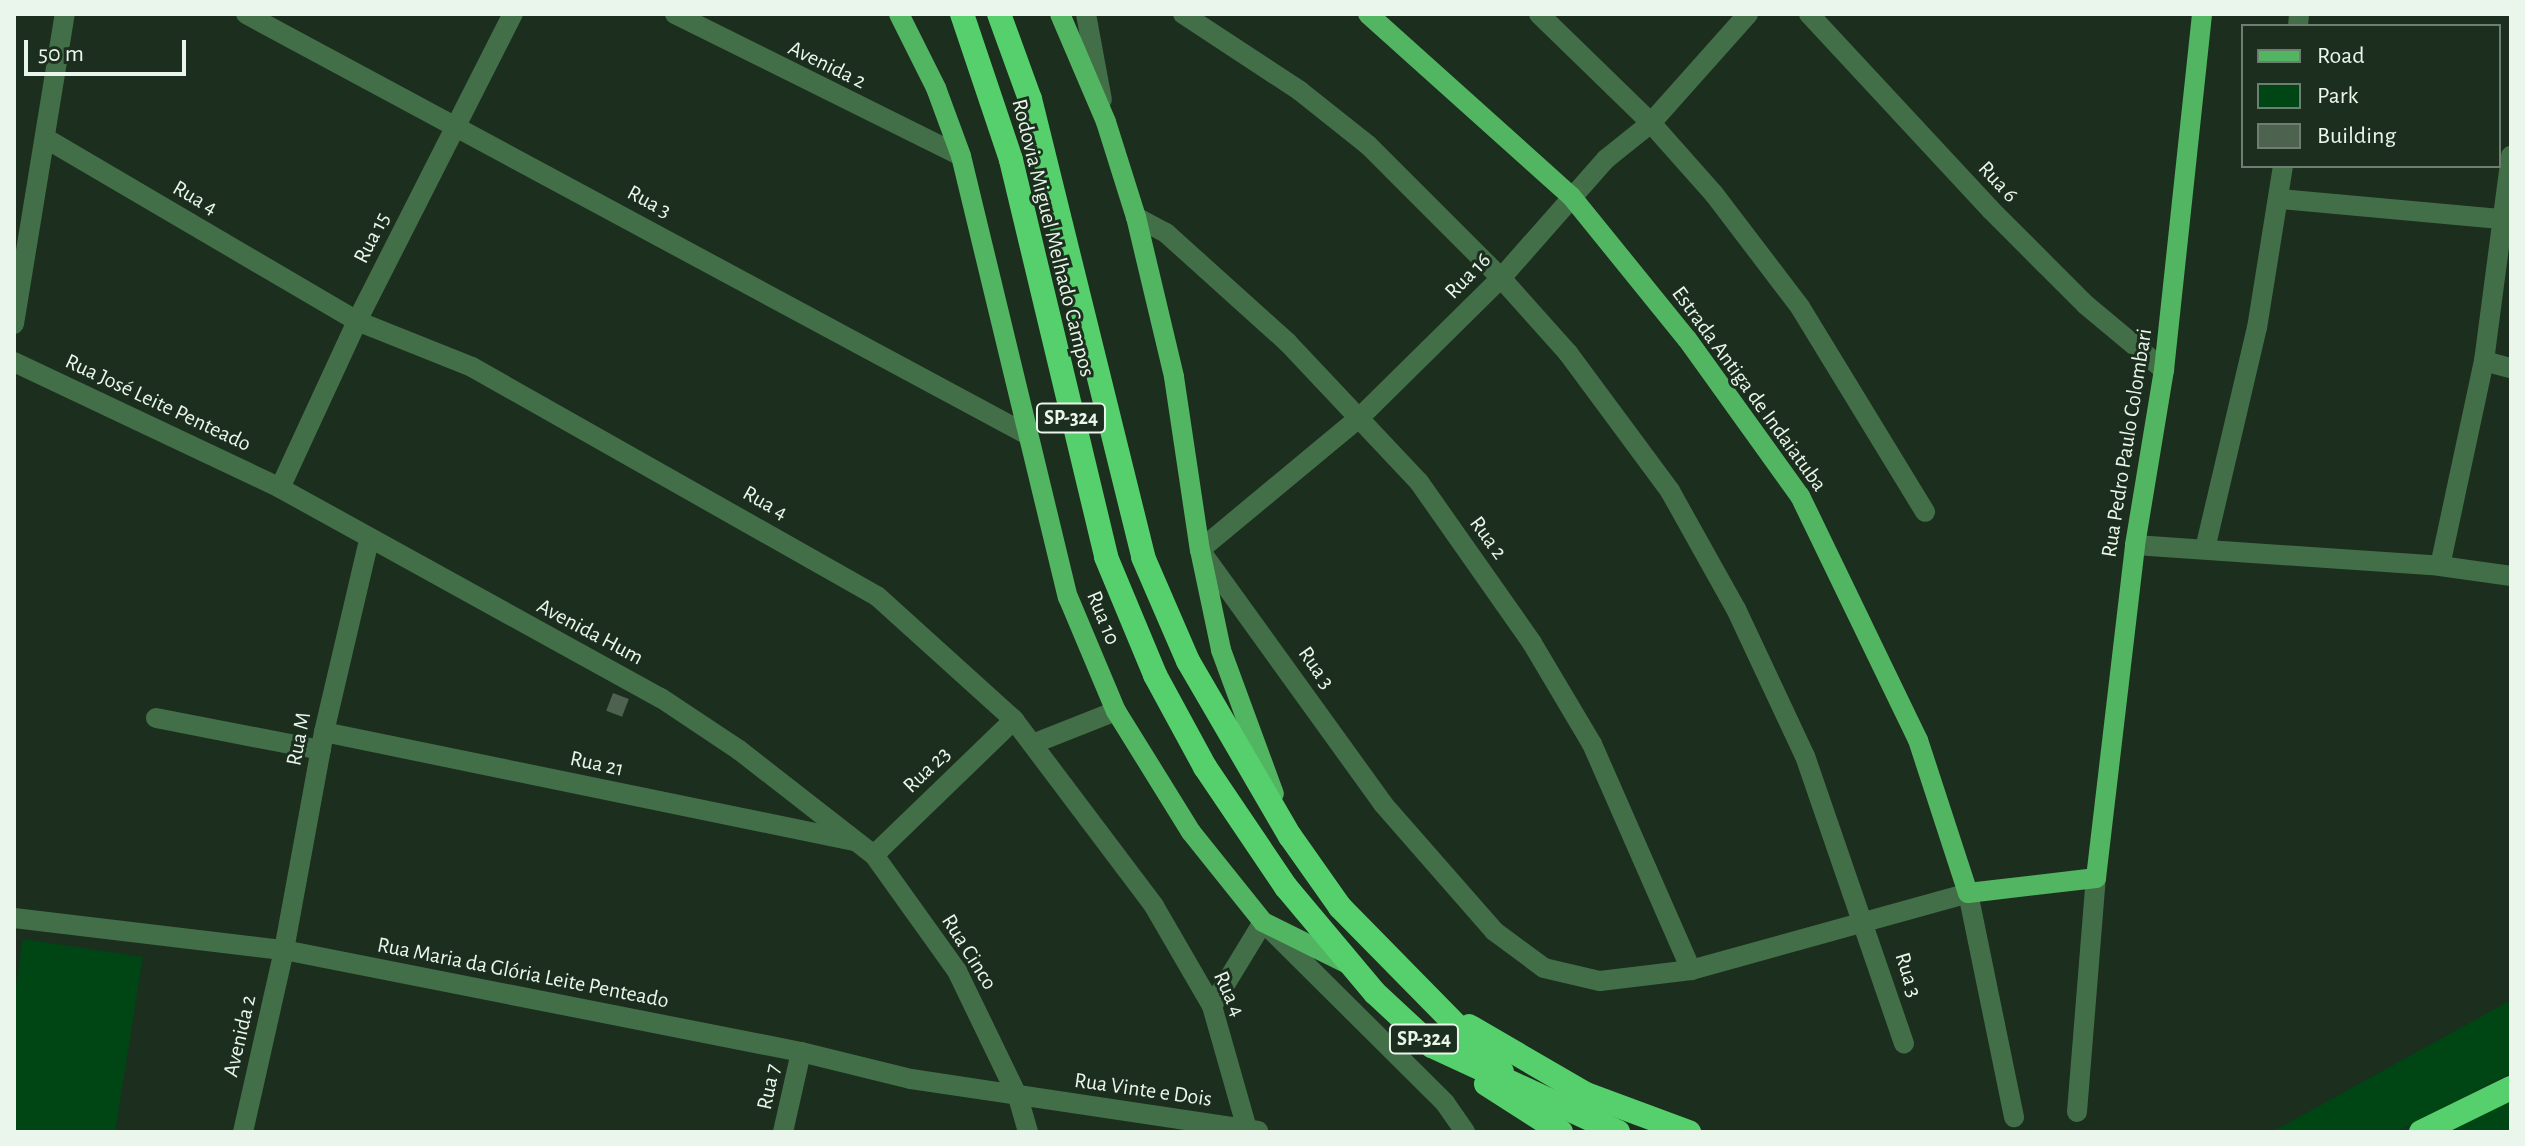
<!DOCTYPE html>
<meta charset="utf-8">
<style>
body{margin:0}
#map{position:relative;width:2525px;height:1146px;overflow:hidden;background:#1c2e1e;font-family:"Alegreya Sans",sans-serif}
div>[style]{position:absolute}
.green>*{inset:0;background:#004514}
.building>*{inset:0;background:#4e6250;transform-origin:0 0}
.minor>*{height:20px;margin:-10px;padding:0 10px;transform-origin:10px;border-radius:10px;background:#426f48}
.major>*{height:20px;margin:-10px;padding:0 10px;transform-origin:10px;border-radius:10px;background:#52b562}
.highway>*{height:24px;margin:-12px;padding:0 12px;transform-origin:12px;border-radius:12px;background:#56d06c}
span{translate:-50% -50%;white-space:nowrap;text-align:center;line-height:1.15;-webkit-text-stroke:6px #1c2e1e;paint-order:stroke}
.shield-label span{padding:2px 6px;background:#1c2e1e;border:2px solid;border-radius:6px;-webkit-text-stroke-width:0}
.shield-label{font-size:20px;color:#eaf6eb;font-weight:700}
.street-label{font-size:22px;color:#eaf6eb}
.frame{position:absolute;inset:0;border:16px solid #eaf6eb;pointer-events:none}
.legend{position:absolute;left:2241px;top:24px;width:260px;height:144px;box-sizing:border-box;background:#1c2e1e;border:2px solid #6e7e70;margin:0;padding:10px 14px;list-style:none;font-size:24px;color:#eaf6eb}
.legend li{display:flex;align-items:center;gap:16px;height:40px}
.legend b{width:40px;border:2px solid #6e7e70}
.scale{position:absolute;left:24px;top:40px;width:162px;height:36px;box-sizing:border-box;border:4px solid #eaf6eb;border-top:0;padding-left:10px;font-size:24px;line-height:28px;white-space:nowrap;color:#eaf6eb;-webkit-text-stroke:6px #1c2e1e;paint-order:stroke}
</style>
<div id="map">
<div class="green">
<i style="clip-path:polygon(23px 939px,143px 957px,115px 1132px,14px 1132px,14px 997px)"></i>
<i style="clip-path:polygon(2511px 1000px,2511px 1073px,2396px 1132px,2272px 1132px)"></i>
<i style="clip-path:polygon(2511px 1097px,2511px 1132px,2442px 1132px)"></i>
</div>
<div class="building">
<i style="left:613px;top:693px;width:17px;height:19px;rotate:21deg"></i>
</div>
<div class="minor">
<i style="left:246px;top:14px;width:888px;rotate:28.3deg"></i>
<i style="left:675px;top:14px;width:319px;rotate:26.4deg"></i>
<i style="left:1086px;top:14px;width:87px;rotate:79.5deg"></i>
<i style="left:1183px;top:14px;width:140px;rotate:33.3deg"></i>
<i style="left:1300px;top:91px;width:87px;rotate:38.5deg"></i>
<i style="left:1368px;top:145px;width:188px;rotate:45deg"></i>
<i style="left:1501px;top:278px;width:101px;rotate:48.2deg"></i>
<i style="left:1568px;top:353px;width:172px;rotate:53.5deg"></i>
<i style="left:1670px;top:491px;width:135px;rotate:60.8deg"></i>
<i style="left:1736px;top:609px;width:162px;rotate:64.9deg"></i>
<i style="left:1805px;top:756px;width:304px;rotate:71deg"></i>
<i style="left:1539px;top:14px;width:156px;rotate:44.2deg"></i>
<i style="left:1651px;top:123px;width:95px;rotate:48.4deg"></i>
<i style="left:1714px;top:194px;width:142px;rotate:52.7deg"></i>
<i style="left:1800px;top:307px;width:240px;rotate:58.6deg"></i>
<i style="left:1748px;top:14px;width:146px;rotate:131.7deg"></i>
<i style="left:1651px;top:123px;width:58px;rotate:141.3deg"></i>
<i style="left:1606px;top:159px;width:159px;rotate:131.4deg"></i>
<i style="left:1501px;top:278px;width:198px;rotate:135.4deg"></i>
<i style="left:1360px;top:417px;width:208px;rotate:140.3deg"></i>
<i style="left:1200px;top:550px;width:313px;rotate:54.2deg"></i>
<i style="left:1383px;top:804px;width:169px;rotate:48.8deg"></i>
<i style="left:1494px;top:931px;width:62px;rotate:36.5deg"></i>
<i style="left:1544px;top:968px;width:57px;rotate:13.1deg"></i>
<i style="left:1600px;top:981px;width:92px;rotate:-6.9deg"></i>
<i style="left:1691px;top:970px;width:288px;rotate:-15.5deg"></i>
<i style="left:1968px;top:893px;width:229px;rotate:78.4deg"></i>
<i style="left:1809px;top:14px;width:267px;rotate:47.1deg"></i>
<i style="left:1991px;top:210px;width:134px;rotate:45deg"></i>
<i style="left:2086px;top:305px;width:102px;rotate:39.8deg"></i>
<i style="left:2298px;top:26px;width:12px;rotate:-85deg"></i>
<i style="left:45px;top:138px;width:362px;rotate:30.4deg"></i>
<i style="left:357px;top:321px;width:124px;rotate:21.8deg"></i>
<i style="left:472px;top:367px;width:465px;rotate:29.5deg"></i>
<i style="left:877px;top:596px;width:185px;rotate:42.1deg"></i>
<i style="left:1014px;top:720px;width:233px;rotate:53deg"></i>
<i style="left:1154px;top:906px;width:116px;rotate:59.9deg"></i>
<i style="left:1212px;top:1006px;width:131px;rotate:74.1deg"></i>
<i style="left:2280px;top:199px;width:232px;rotate:5.2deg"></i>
<i style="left:1136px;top:217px;width:34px;rotate:28deg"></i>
<i style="left:1166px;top:233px;width:164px;rotate:42deg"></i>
<i style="left:1288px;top:343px;width:191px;rotate:46.7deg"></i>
<i style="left:1419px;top:482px;width:197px;rotate:54.9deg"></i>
<i style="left:1532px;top:643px;width:117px;rotate:59.3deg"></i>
<i style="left:1592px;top:744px;width:247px;rotate:66.3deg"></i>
<i style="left:14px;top:324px;width:314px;rotate:-80.7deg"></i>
<i style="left:2484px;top:361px;width:28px;rotate:15deg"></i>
<i style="left:14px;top:362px;width:294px;rotate:25.3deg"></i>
<i style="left:280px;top:488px;width:435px;rotate:28.9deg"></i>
<i style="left:661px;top:698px;width:94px;rotate:33.7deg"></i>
<i style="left:739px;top:750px;width:171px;rotate:37.9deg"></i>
<i style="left:874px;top:855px;width:143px;rotate:54.4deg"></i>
<i style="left:957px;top:971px;width:140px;rotate:64.2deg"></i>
<i style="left:1018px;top:1097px;width:36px;rotate:74deg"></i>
<i style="left:280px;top:488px;width:184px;rotate:-65.2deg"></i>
<i style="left:357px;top:321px;width:344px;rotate:-63.1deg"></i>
<i style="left:2135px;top:545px;width:306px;rotate:3.9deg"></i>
<i style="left:2440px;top:566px;width:72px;rotate:8deg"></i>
<i style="left:2205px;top:549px;width:227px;rotate:-76.8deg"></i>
<i style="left:2257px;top:328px;width:164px;rotate:-80.9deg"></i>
<i style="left:2440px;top:566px;width:210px;rotate:-77.9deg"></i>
<i style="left:2484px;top:361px;width:207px;rotate:-82.5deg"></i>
<i style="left:156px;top:718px;width:168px;rotate:11deg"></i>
<i style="left:324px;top:732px;width:541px;rotate:11.62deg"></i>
<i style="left:1035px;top:743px;width:87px;rotate:-21.6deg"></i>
<i style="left:874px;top:855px;width:194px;rotate:-44deg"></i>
<i style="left:14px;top:918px;width:272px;rotate:6.8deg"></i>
<i style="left:284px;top:950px;width:527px;rotate:11.16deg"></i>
<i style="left:801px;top:1052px;width:113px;rotate:13.8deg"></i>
<i style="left:911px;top:1079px;width:351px;rotate:8.5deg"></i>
<i style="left:1212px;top:1006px;width:98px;rotate:-58.7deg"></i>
<i style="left:1263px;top:922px;width:257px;rotate:44.8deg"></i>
<i style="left:1445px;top:1103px;width:35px;rotate:55deg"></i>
<i style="left:2077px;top:1112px;width:235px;rotate:-85.4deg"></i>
<i style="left:243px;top:1132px;width:187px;rotate:-77.3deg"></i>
<i style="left:284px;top:950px;width:222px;rotate:-79.6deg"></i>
<i style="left:324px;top:732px;width:197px;rotate:-76.8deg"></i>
<i style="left:783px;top:1132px;width:82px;rotate:-77.3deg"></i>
</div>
<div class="major">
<i style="left:899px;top:14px;width:83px;rotate:63.4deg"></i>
<i style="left:936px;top:88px;width:72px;rotate:69.8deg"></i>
<i style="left:961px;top:156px;width:454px;rotate:76.4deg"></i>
<i style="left:1068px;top:597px;width:124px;rotate:67.2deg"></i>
<i style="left:1116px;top:711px;width:142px;rotate:58.2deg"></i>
<i style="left:1191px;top:832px;width:115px;rotate:51.3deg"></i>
<i style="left:1263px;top:922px;width:97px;rotate:26.3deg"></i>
<i style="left:1060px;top:14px;width:117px;rotate:66.9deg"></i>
<i style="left:1106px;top:122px;width:100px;rotate:72.5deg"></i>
<i style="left:1136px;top:217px;width:164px;rotate:76.6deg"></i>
<i style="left:1174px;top:377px;width:175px;rotate:81.5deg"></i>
<i style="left:1200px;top:550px;width:102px;rotate:78.1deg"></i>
<i style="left:1221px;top:650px;width:153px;rotate:69.8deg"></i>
<i style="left:1368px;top:14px;width:273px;rotate:41.9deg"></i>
<i style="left:1571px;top:196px;width:184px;rotate:51deg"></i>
<i style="left:1687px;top:339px;width:193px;rotate:54.3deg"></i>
<i style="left:1800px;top:496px;width:271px;rotate:64.2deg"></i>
<i style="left:1918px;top:740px;width:161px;rotate:71.9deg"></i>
<i style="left:1968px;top:893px;width:129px;rotate:-6.7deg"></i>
<i style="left:2096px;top:878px;width:335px;rotate:-83.3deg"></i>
<i style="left:2135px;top:545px;width:177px;rotate:-80.6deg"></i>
<i style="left:2164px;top:370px;width:358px;rotate:-83.9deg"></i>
</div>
<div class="highway">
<i style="left:962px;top:14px;width:154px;rotate:71.4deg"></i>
<i style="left:1011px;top:160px;width:408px;rotate:76.5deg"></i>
<i style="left:1106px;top:557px;width:128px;rotate:67.4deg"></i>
<i style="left:1155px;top:675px;width:105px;rotate:61.5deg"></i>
<i style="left:1205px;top:767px;width:145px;rotate:56deg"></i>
<i style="left:1286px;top:887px;width:138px;rotate:50deg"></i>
<i style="left:1375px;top:993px;width:78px;rotate:42.9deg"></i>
<i style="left:1432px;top:1046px;width:205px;rotate:24.8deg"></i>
<i style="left:999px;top:14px;width:90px;rotate:70deg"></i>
<i style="left:1030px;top:99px;width:472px;rotate:76.1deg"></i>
<i style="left:1143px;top:557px;width:113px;rotate:66.6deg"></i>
<i style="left:1188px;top:661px;width:203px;rotate:59.8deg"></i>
<i style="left:1290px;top:836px;width:87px;rotate:54.8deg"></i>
<i style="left:1340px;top:907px;width:231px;rotate:45.5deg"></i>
<i style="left:1469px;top:1026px;width:135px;rotate:30.2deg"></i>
<i style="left:1586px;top:1094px;width:110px;rotate:20.3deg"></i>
<i style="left:1486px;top:1084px;width:89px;rotate:32.6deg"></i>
<i style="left:2421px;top:1132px;width:100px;rotate:-26.1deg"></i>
</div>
<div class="shield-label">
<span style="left:1071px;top:418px">SP-324</span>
<span style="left:1424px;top:1039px">SP-324</span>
</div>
<div class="street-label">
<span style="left:827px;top:65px;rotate:26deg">Avenida 2</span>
<span style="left:1998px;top:182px;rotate:47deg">Rua 6</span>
<span style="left:195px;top:198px;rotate:30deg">Rua 4</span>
<span style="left:649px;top:202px;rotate:28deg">Rua 3</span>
<span style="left:372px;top:238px;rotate:-63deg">Rua 15</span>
<span style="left:1053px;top:238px;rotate:76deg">Rodovia Miguel Melhado Campos</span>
<span style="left:1468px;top:276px;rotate:-46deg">Rua 16</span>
<span style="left:1749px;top:389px;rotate:54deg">Estrada Antiga de Indaiatuba</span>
<span style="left:158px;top:403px;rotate:25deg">Rua José Leite Penteado</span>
<span style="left:2127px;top:443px;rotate:-81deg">Rua Pedro Paulo Colombari</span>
<span style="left:765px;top:503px;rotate:29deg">Rua 4</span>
<span style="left:1488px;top:538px;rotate:54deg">Rua 2</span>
<span style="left:1103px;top:618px;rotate:68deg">Rua 10</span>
<span style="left:590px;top:632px;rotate:28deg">Avenida Hum</span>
<span style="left:1316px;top:668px;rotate:55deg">Rua 3</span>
<span style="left:299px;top:739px;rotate:-79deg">Rua M</span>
<span style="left:597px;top:764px;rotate:12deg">Rua 21</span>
<span style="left:927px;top:770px;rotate:-44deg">Rua 23</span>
<span style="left:969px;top:952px;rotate:58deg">Rua Cinco</span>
<span style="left:523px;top:973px;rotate:11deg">Rua Maria da Glória Leite Penteado</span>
<span style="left:1908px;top:975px;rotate:73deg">Rua 3</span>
<span style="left:1229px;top:994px;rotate:66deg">Rua 4</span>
<span style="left:240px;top:1036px;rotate:-77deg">Avenida 2</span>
<span style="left:769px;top:1087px;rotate:-78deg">Rua 7</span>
<span style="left:1143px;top:1090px;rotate:8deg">Rua Vinte e Dois</span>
</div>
<div class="frame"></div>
<ul class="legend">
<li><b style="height:10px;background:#52b562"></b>Road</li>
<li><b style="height:22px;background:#004514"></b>Park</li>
<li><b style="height:22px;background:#4e6250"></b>Building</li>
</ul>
<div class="scale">50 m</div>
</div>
